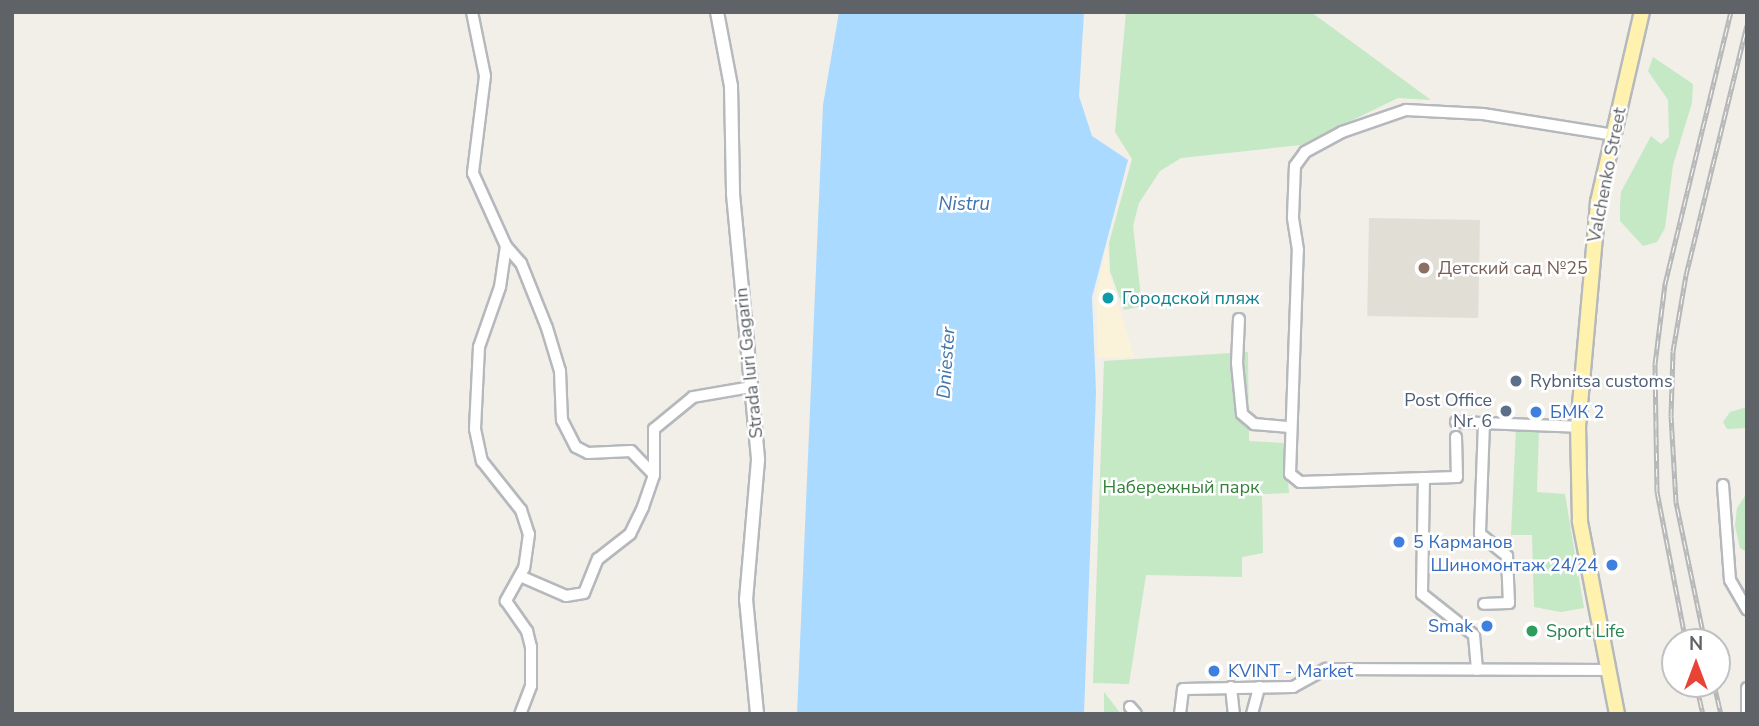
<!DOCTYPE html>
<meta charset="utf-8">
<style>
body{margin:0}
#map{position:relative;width:1759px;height:726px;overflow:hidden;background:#f1efe8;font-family:"Nunito Sans",sans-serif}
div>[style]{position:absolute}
.education>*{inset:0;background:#e1ded6;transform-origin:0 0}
.green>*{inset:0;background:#c5e8c5}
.sand>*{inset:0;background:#fbf3d9}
.water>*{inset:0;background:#aadaff}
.roads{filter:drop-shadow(2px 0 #b5b8bc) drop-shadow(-2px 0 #b5b8bc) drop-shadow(0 2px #b5b8bc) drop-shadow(0 -2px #b5b8bc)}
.minor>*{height:10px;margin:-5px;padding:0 5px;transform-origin:5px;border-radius:5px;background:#fff}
.secondary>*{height:12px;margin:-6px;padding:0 6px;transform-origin:6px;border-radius:6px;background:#fff}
.primary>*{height:14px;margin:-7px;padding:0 7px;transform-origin:7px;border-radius:7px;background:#fff2af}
.rail>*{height:5px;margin-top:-2.5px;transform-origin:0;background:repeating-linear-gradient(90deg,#fff 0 8px,#b6b7b8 0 16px);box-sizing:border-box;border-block:2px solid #b6b7b8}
.dots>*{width:19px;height:19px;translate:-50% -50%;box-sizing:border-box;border:4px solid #fff;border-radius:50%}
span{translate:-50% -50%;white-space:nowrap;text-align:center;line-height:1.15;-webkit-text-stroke:5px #fff;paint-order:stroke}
.street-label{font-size:18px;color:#5f6368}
.education-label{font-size:18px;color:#785e54}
.left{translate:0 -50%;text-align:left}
.culture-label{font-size:18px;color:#0d838f}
.service-label{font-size:18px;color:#4e5e75}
.right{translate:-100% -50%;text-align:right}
.shop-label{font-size:18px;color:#366cbe}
.park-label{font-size:18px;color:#348238}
.leisure-label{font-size:18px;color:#27864d}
.water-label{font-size:19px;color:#4174aa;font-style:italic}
.frame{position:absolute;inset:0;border:14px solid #5f6368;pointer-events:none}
.north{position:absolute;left:1661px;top:628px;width:70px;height:70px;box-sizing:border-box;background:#fff;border:2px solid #bfc1c3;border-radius:50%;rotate:0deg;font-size:19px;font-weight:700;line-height:28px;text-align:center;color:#5f6368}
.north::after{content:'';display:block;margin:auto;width:24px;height:32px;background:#ea4335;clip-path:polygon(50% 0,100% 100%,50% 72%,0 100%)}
</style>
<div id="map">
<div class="education">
<i style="left:1369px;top:218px;width:111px;height:98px;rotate:1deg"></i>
</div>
<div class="green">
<i style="clip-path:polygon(1126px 12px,1311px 12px,1431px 100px,1398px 98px,1301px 145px,1181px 158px,1160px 171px,1139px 203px,1133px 226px,1142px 306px,1124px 310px,1110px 271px,1109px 243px,1132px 159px,1115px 132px)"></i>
<i style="clip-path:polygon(1653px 57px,1693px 84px,1692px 103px,1673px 165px,1665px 228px,1657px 242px,1643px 246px,1620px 221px,1620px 205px,1621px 192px,1651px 136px,1661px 144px,1669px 137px,1668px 100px,1648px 71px)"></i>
<i style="clip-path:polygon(1248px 352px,1249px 441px,1285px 443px,1289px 493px,1262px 494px,1263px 553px,1242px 557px,1242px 577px,1146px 575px,1129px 684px,1093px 683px,1104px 361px)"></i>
<i style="clip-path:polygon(1747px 407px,1747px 428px,1727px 429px,1723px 422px,1730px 412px)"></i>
<i style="clip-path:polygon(1516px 428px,1539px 428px,1537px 492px,1565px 494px,1584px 608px,1561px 612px,1534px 607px,1532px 535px,1511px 535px)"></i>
<i style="clip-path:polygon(1747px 493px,1747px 552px,1740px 548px,1735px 526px,1737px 508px)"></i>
<i style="clip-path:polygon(1104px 692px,1121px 714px,1104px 714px)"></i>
</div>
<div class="sand">
<i style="clip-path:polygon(1107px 245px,1109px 274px,1134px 357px,1098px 358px,1097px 293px)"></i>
</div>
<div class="water">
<i style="clip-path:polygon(839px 12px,1084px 12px,1079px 96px,1092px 136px,1128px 160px,1092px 297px,1096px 392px,1084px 714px,797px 714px,823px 105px)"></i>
</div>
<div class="roads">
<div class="minor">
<i style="left:472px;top:12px;width:65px;rotate:78.5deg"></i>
<i style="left:485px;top:76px;width:98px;rotate:97.1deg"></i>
<i style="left:473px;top:173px;width:80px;rotate:65.7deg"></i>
<i style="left:506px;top:246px;width:41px;rotate:98.3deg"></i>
<i style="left:500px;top:287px;width:64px;rotate:109.3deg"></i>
<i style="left:479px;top:347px;width:82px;rotate:92.8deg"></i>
<i style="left:475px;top:429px;width:33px;rotate:78deg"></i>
<i style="left:482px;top:461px;width:63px;rotate:51.5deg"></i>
<i style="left:521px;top:510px;width:25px;rotate:72deg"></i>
<i style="left:529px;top:534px;width:34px;rotate:98deg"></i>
<i style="left:524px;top:568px;width:38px;rotate:119deg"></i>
<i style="left:506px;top:601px;width:37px;rotate:55deg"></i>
<i style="left:527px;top:631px;width:16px;rotate:76deg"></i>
<i style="left:531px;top:647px;width:39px;rotate:90deg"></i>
<i style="left:531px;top:686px;width:30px;rotate:111deg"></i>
<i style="left:506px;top:246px;width:23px;rotate:49deg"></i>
<i style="left:521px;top:263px;width:70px;rotate:68.2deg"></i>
<i style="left:547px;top:328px;width:45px;rotate:73.2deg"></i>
<i style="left:560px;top:371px;width:49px;rotate:87.7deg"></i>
<i style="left:562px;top:420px;width:30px;rotate:63deg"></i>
<i style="left:576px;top:447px;width:13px;rotate:27deg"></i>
<i style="left:588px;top:453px;width:43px;rotate:-2.7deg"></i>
<i style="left:631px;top:451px;width:33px;rotate:46deg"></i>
<i style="left:1239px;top:319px;width:44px;rotate:92.6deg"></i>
<i style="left:1237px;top:363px;width:51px;rotate:84.4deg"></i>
<i style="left:1242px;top:414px;width:16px;rotate:40deg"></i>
<i style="left:1254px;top:424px;width:36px;rotate:5deg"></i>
<i style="left:1456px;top:422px;width:122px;rotate:2.3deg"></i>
<i style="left:1484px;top:423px;width:111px;rotate:92.1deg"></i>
<i style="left:1480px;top:534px;width:35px;rotate:39deg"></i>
<i style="left:1507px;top:556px;width:47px;rotate:87.6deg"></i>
<i style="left:1509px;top:603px;width:25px;rotate:178deg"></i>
<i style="left:1456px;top:437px;width:40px;rotate:88.6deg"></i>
<i style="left:1457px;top:477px;width:157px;rotate:178.2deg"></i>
<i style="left:1300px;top:482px;width:13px;rotate:-141deg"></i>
<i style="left:1290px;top:474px;width:224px;rotate:-88deg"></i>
<i style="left:1298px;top:250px;width:33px;rotate:-99deg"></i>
<i style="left:1293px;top:217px;width:51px;rotate:-87.8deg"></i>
<i style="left:1295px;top:166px;width:17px;rotate:-54deg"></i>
<i style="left:1305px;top:152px;width:42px;rotate:-28.4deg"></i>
<i style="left:1342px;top:132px;width:68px;rotate:-19deg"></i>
<i style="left:1406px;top:110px;width:77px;rotate:3deg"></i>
<i style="left:1483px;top:114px;width:133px;rotate:9.1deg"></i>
<i style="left:1424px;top:478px;width:116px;rotate:91deg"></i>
<i style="left:1422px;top:594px;width:66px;rotate:38.3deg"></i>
<i style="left:1474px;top:635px;width:35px;rotate:85deg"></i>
<i style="left:1723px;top:485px;width:95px;rotate:85.8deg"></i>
<i style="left:1730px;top:580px;width:34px;rotate:60deg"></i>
<i style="left:520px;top:576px;width:50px;rotate:23.5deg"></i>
<i style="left:566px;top:596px;width:18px;rotate:-9deg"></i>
<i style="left:584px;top:593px;width:37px;rotate:-68deg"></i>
<i style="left:598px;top:559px;width:41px;rotate:-38deg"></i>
<i style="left:630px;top:534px;width:30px;rotate:-64deg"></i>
<i style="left:643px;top:507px;width:34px;rotate:-71deg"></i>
<i style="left:654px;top:475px;width:46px;rotate:-90deg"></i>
<i style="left:654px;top:429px;width:50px;rotate:-39.4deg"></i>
<i style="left:693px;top:397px;width:59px;rotate:-9.8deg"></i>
<i style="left:1231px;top:687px;width:27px;rotate:84deg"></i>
<i style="left:1130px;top:707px;width:9px;rotate:49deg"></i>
<i style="left:1180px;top:714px;width:25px;rotate:-83deg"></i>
<i style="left:1183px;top:689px;width:110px;rotate:-1deg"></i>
<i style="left:1293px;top:687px;width:38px;rotate:-29deg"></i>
<i style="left:1326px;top:669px;width:282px;rotate:0.2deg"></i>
<i style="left:1252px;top:714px;width:28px;rotate:-75deg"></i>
<i style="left:1747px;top:714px;width:26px;rotate:-90deg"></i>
</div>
<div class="secondary">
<i style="left:717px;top:12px;width:75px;rotate:79.3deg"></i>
<i style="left:731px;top:86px;width:108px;rotate:88.9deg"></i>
<i style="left:733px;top:194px;width:267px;rotate:84.6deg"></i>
<i style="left:758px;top:460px;width:140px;rotate:94.9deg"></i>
<i style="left:746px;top:599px;width:116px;rotate:84.5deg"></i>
</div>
<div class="primary">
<i style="left:1617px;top:714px;width:197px;rotate:-100.9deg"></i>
<i style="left:1580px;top:521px;width:94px;rotate:-91.2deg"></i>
<i style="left:1578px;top:427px;width:226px;rotate:-84.9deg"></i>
<i style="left:1598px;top:202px;width:195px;rotate:-77deg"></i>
</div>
</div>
<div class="rail">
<i style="left:1686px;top:642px;width:153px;rotate:-100.9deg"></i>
<i style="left:1657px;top:492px;width:128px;rotate:-90.9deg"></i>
<i style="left:1655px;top:364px;width:81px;rotate:-82.9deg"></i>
<i style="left:1665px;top:284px;width:280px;rotate:-76.4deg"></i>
<i style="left:1705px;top:642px;width:143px;rotate:-101.7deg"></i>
<i style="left:1676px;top:502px;width:86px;rotate:-93.3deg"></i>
<i style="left:1671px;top:416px;width:65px;rotate:-88.2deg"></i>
<i style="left:1673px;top:351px;width:77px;rotate:-80.3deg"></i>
<i style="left:1686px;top:275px;width:257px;rotate:-76.3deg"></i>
<i style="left:1696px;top:684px;width:31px;rotate:77deg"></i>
<i style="left:1714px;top:684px;width:31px;rotate:77deg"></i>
</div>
<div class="dots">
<i style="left:1424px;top:268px;background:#8d6e63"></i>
<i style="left:1108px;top:298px;background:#0f9aa8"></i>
<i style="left:1516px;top:381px;background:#5c6f8a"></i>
<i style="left:1506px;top:411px;background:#5c6f8a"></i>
<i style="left:1536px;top:412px;background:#3f7fe0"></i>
<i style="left:1399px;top:542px;background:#3f7fe0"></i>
<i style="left:1612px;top:565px;background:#3f7fe0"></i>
<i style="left:1487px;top:626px;background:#3f7fe0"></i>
<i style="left:1532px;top:631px;background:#2e9e5b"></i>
<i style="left:1214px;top:671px;background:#3f7fe0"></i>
</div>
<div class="street-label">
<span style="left:1607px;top:175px;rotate:-79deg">Valchenko Street</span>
<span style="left:749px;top:363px;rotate:-96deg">Strada Iuri Gagarin</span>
</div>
<div class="education-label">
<span class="left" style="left:1438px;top:268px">Детский сад №25</span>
</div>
<div class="culture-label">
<span class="left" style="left:1122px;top:298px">Городской пляж</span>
</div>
<div class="service-label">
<span class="left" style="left:1530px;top:381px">Rybnitsa customs</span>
<span class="right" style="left:1492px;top:411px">Post Office<br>Nr. 6</span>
</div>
<div class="shop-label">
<span class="left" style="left:1550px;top:412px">БМК 2</span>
<span class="left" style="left:1413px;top:542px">5 Карманов</span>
<span class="right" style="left:1598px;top:565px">Шиномонтаж 24/24</span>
<span class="right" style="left:1473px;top:626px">Smak</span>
<span class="left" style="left:1228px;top:671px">KVINT - Market</span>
</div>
<div class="park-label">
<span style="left:1181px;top:487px">Набережный парк</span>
</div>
<div class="leisure-label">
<span class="left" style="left:1546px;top:631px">Sport Life</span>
</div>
<div class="water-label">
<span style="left:964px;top:205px">Nistru</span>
<span style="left:947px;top:363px;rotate:-86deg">Dniester</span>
</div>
<div class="frame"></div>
<div class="north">N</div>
</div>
